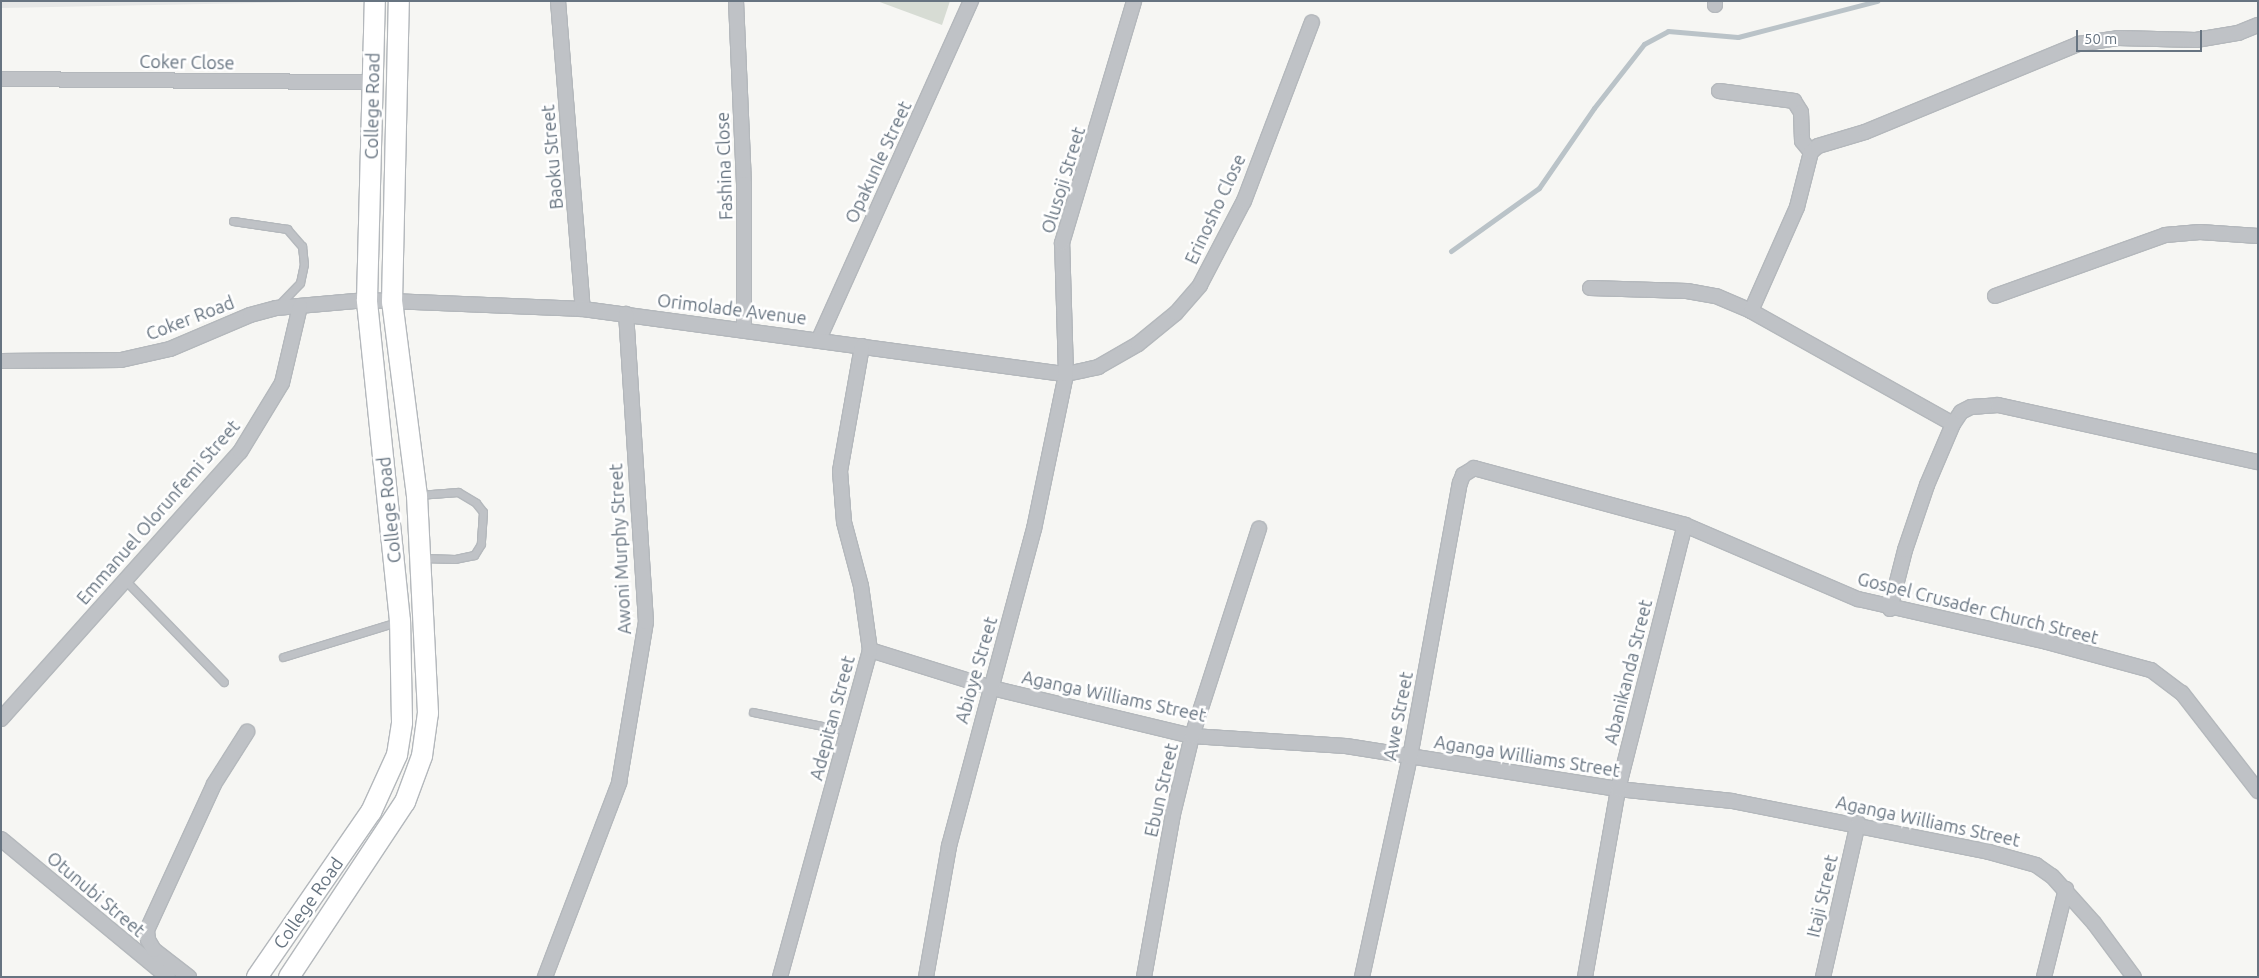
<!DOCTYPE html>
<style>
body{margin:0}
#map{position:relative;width:2259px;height:978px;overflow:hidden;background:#f6f6f3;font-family:Ubuntu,sans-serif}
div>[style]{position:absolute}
.built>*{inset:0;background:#e6e7e6}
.green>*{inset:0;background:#d7dcd4}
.stream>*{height:5px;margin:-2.5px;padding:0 2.5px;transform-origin:2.5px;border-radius:2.5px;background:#bac3c8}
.roads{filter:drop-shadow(1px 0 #b4b8bc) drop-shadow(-1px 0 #b4b8bc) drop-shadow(0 1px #b4b8bc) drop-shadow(0 -1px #b4b8bc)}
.service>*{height:7px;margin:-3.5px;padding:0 3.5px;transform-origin:3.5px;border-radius:3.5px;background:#bfc2c6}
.minor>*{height:14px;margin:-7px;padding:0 7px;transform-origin:7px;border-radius:7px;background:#bfc2c6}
.secondary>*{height:20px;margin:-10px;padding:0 10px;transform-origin:10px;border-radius:10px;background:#fff}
span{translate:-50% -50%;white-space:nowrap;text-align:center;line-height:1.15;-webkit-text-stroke:5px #fff;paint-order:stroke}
.street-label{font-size:18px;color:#677481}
.frame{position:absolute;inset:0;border:2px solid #677481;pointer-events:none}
.scale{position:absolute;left:2076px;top:30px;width:126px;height:22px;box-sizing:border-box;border:2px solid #677481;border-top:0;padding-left:6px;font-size:15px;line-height:18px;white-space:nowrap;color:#677481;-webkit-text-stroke:4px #fff;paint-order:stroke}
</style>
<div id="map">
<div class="built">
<i style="clip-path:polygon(1px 1px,357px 1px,1px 8px)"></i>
</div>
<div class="green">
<i style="clip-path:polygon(877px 1px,950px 1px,942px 25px)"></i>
</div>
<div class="stream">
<i style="left:1451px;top:251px;width:108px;rotate:-35.6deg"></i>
<i style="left:1539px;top:188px;width:97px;rotate:-55.5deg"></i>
<i style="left:1594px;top:108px;width:81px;rotate:-52deg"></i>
<i style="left:1644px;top:44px;width:27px;rotate:-28deg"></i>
<i style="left:1668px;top:31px;width:70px;rotate:4.9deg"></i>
<i style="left:1738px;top:37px;width:144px;rotate:-14.5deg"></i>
</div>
<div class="roads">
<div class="service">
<i style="left:233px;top:221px;width:55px;rotate:8.4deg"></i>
<i style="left:287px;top:229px;width:23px;rotate:49deg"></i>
<i style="left:302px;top:246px;width:18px;rotate:84deg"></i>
<i style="left:304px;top:264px;width:19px;rotate:102deg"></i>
<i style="left:300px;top:283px;width:32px;rotate:134deg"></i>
<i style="left:418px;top:495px;width:40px;rotate:-4.3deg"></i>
<i style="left:458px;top:492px;width:21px;rotate:31deg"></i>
<i style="left:476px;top:503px;width:11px;rotate:52deg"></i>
<i style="left:483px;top:512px;width:32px;rotate:94deg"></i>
<i style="left:481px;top:544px;width:13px;rotate:122deg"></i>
<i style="left:474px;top:555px;width:19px;rotate:168deg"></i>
<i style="left:455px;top:559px;width:32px;rotate:-178deg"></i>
<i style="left:125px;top:580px;width:142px;rotate:45.9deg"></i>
<i style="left:283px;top:657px;width:119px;rotate:-17.1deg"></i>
<i style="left:753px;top:712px;width:96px;rotate:11.4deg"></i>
</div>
<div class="minor">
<i style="left:558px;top:1px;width:309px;rotate:85.4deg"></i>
<i style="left:736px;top:1px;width:183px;rotate:87.5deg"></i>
<i style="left:744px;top:184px;width:146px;rotate:90deg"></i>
<i style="left:1715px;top:1px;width:4px;rotate:90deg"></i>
<i style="left:1px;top:79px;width:372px;rotate:0.5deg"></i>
<i style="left:1719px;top:91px;width:76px;rotate:7.6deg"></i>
<i style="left:1794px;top:101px;width:13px;rotate:58deg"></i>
<i style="left:1801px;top:112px;width:29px;rotate:88deg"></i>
<i style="left:1802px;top:141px;width:14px;rotate:51deg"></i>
<i style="left:1590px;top:288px;width:97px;rotate:1.8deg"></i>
<i style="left:1687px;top:291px;width:29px;rotate:10deg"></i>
<i style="left:1716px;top:296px;width:38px;rotate:23deg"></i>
<i style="left:1751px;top:311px;width:231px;rotate:29.2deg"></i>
<i style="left:1995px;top:296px;width:181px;rotate:-19.7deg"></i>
<i style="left:2165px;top:235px;width:35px;rotate:-5deg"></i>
<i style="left:2200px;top:232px;width:58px;rotate:3.9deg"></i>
<i style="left:1751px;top:311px;width:114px;rotate:-66.1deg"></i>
<i style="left:1797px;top:207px;width:57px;rotate:-75.7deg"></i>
<i style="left:1811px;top:152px;width:9px;rotate:-41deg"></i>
<i style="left:1818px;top:146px;width:49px;rotate:-16.6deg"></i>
<i style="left:1865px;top:132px;width:230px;rotate:-22.4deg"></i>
<i style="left:2078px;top:44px;width:40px;rotate:-8.5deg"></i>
<i style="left:2118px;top:38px;width:78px;rotate:1.5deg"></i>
<i style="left:2196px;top:40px;width:43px;rotate:-9.5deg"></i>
<i style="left:2238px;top:33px;width:22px;rotate:-22deg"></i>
<i style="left:819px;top:339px;width:371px;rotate:-65.8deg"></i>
<i style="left:1px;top:361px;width:120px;rotate:-0.5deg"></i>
<i style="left:121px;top:360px;width:50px;rotate:-12.7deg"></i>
<i style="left:170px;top:349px;width:87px;rotate:-23deg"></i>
<i style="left:250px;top:315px;width:27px;rotate:-15deg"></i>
<i style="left:276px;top:308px;width:91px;rotate:-5deg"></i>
<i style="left:367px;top:300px;width:216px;rotate:2.4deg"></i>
<i style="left:583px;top:309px;width:487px;rotate:7.7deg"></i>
<i style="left:1066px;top:374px;width:33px;rotate:-12deg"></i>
<i style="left:1098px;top:367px;width:46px;rotate:-29.9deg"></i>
<i style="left:1138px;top:344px;width:49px;rotate:-39.2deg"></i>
<i style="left:1176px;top:313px;width:37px;rotate:-49deg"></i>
<i style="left:1200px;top:285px;width:95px;rotate:-62.4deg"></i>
<i style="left:1244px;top:201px;width:191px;rotate:-69.2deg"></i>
<i style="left:1890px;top:609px;width:61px;rotate:-75.7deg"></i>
<i style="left:1905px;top:550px;width:69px;rotate:-71.3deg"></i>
<i style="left:1927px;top:485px;width:66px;rotate:-66.9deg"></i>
<i style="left:1953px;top:424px;width:14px;rotate:-56deg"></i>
<i style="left:1961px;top:412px;width:11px;rotate:-27deg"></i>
<i style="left:1971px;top:407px;width:27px;rotate:-4deg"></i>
<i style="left:1998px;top:405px;width:266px;rotate:12.4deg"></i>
<i style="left:870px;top:650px;width:128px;rotate:17.3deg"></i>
<i style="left:992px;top:688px;width:206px;rotate:13.5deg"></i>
<i style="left:1192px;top:736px;width:154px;rotate:3.7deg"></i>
<i style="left:1346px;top:746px;width:275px;rotate:9deg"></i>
<i style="left:1618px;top:789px;width:115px;rotate:6deg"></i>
<i style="left:1732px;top:801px;width:262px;rotate:11.2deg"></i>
<i style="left:1989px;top:852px;width:49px;rotate:15.5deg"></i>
<i style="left:2036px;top:865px;width:19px;rotate:35deg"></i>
<i style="left:2052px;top:876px;width:63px;rotate:48.2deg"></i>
<i style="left:2094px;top:923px;width:67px;rotate:53.5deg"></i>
<i style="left:1px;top:719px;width:358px;rotate:-48.2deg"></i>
<i style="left:240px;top:452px;width:81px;rotate:-58.7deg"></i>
<i style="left:282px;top:383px;width:79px;rotate:-76.8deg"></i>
<i style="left:1px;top:839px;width:217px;rotate:39.6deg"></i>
<i style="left:189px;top:977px;width:44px;rotate:-142.4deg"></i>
<i style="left:154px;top:950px;width:12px;rotate:-121deg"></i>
<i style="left:148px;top:940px;width:10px;rotate:-96deg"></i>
<i style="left:147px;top:930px;width:161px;rotate:-65.3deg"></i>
<i style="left:214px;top:784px;width:62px;rotate:-57.6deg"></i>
<i style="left:545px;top:977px;width:208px;rotate:-69.1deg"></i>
<i style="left:619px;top:783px;width:163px;rotate:-80.5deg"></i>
<i style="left:646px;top:622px;width:309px;rotate:-93.7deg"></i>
<i style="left:780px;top:977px;width:339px;rotate:-74.6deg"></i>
<i style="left:870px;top:650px;width:65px;rotate:-98deg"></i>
<i style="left:861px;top:586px;width:66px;rotate:-104.9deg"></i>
<i style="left:844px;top:522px;width:51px;rotate:-94.5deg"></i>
<i style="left:840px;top:471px;width:127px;rotate:-80deg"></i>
<i style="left:926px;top:977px;width:133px;rotate:-80deg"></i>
<i style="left:949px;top:846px;width:328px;rotate:-75deg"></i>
<i style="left:1034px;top:529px;width:158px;rotate:-78.3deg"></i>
<i style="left:1066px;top:374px;width:131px;rotate:-91.7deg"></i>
<i style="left:1062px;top:243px;width:252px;rotate:-73.4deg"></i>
<i style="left:1144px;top:977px;width:166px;rotate:-79.9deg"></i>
<i style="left:1173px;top:814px;width:80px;rotate:-76.3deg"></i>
<i style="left:1192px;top:736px;width:218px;rotate:-72.1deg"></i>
<i style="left:1362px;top:977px;width:225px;rotate:-77.7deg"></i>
<i style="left:1410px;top:757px;width:279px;rotate:-79.7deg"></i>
<i style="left:1460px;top:483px;width:9px;rotate:-69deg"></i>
<i style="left:1463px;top:475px;width:13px;rotate:-32deg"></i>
<i style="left:1474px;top:468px;width:219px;rotate:15.1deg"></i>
<i style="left:1685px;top:525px;width:188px;rotate:23.2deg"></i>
<i style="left:1858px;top:599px;width:194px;rotate:12.8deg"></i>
<i style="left:2047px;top:642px;width:108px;rotate:15.1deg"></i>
<i style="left:2151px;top:670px;width:39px;rotate:37deg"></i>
<i style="left:2182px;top:693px;width:124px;rotate:52.2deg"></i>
<i style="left:1585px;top:977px;width:191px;rotate:-80deg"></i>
<i style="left:1618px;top:789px;width:272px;rotate:-75.8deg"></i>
<i style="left:1823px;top:977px;width:158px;rotate:-77.2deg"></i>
<i style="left:2044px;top:977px;width:91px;rotate:-76deg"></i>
</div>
<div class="secondary">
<i style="left:257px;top:977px;width:201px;rotate:-55.4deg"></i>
<i style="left:371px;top:812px;width:63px;rotate:-65.5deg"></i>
<i style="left:397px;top:755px;width:33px;rotate:-81deg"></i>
<i style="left:402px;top:722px;width:101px;rotate:-91.1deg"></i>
<i style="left:400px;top:621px;width:323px;rotate:-95.9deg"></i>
<i style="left:367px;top:300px;width:299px;rotate:-88.5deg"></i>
<i style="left:289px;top:977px;width:210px;rotate:-56.5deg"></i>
<i style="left:405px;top:802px;width:49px;rotate:-69.7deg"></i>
<i style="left:422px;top:756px;width:43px;rotate:-82.1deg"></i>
<i style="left:428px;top:713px;width:217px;rotate:-92.9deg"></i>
<i style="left:417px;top:496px;width:196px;rotate:-97.3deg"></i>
<i style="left:392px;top:302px;width:301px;rotate:-88.7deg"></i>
</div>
</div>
<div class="street-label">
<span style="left:187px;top:62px;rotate:1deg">Coker Close</span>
<span style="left:372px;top:106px;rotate:-89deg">College Road</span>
<span style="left:552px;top:157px;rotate:-95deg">Baoku Street</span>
<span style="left:878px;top:162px;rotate:-65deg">Opakunle Street</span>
<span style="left:724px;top:166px;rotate:-92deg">Fashina Close</span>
<span style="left:1063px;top:180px;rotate:-73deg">Olusoji Street</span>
<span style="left:1215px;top:209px;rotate:-65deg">Erinosho Close</span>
<span style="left:732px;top:309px;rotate:7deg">Orimolade Avenue</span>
<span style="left:190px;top:318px;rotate:-21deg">Coker Road</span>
<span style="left:389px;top:510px;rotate:-96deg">College Road</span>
<span style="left:158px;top:512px;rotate:-49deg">Emmanuel Olorunfemi Street</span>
<span style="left:620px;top:549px;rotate:-93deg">Awoni Murphy Street</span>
<span style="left:1978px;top:608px;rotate:14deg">Gospel Crusader Church Street</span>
<span style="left:976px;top:670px;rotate:-74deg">Abioye Street</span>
<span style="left:1628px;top:672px;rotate:-76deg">Abanikanda Street</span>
<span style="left:1114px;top:696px;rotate:12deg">Aganga Williams Street</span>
<span style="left:1398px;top:716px;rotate:-79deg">Awe Street</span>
<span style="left:832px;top:718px;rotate:-75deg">Adepitan Street</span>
<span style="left:1527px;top:756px;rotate:9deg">Aganga Williams Street</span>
<span style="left:1161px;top:790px;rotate:-77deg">Ebun Street</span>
<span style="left:1928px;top:821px;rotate:12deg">Aganga Williams Street</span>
<span style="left:96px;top:894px;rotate:40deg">Otunubi Street</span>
<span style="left:1822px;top:896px;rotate:-77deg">Itaji Street</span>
<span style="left:308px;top:903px;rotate:-55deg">College Road</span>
</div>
<div class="frame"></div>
<div class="scale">50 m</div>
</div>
